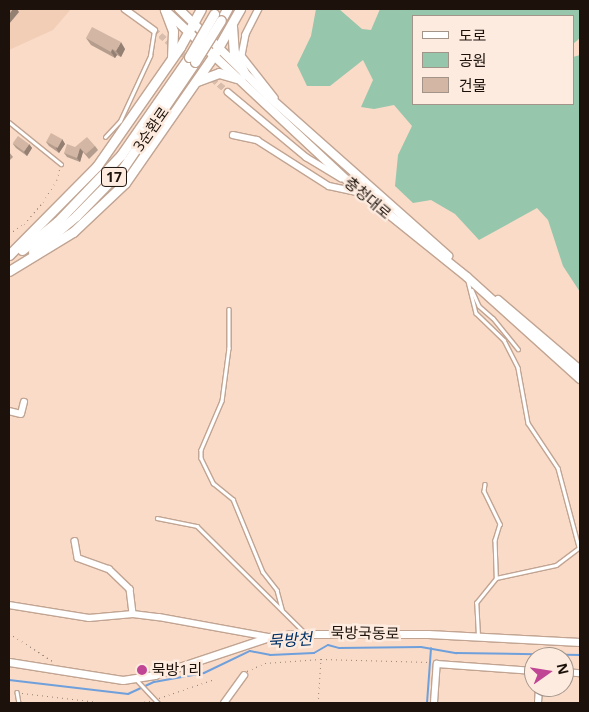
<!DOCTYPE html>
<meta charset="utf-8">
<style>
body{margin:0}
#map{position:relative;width:589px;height:712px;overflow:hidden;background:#f9dbc8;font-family:"Open Sans","Noto Sans KR",sans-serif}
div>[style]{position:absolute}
.built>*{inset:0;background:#f2ceb6}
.green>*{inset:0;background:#96c6ab}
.stream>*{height:2px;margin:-1px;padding:0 1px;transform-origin:1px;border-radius:1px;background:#70a0db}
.minor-tunnel>*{height:5.5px;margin-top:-2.75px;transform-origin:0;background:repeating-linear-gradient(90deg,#d8bdac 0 5.5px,transparent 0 8.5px)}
.path>*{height:1px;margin-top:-0.5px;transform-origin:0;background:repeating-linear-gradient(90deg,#988375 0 1px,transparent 0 5px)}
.roads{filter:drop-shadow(1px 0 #c1a492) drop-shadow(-1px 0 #c1a492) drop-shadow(0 1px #c1a492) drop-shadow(0 -1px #c1a492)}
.service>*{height:2.5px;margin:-1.25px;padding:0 1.25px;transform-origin:1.25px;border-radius:1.25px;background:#fff}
.minor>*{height:5.5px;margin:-2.75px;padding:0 2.75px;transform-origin:2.75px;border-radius:2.75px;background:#fff}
.tertiary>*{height:7px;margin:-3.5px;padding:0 3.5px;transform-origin:3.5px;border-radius:3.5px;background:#fff}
.secondary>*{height:8px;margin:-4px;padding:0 4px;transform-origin:4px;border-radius:4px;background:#fff}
.trunk>*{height:9px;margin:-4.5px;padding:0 4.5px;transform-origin:4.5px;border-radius:4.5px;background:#fff}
.bridges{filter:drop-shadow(1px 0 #c1a492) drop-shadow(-1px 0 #c1a492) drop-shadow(0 1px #c1a492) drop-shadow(0 -1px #c1a492)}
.trunk-bridge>*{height:9px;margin:-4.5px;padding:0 4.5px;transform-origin:4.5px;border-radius:4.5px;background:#fff}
.wall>*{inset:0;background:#b59d8d}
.shaded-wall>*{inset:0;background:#947f73}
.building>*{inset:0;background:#d3b6a4;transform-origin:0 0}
.dots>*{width:14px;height:14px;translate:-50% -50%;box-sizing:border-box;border:2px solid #fdebdf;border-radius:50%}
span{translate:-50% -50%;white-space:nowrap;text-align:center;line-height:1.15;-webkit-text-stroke:5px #fdebdf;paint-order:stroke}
.shield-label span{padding:1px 4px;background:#fdebdf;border:1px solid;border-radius:4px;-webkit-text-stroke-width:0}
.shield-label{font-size:14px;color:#1c120b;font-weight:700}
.street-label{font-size:15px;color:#1c120b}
.poi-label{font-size:15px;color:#1c120b}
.left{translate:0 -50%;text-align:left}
.water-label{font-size:16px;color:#003166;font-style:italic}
.frame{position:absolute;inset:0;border:10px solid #1c120b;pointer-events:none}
.legend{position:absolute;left:412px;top:15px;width:162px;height:90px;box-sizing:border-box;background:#fdebdf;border:1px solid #a3948a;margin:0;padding:6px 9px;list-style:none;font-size:15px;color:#1c120b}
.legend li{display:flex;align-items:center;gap:10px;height:25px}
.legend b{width:25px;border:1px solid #a3948a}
.north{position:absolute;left:524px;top:647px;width:50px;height:50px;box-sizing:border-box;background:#fdebdf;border:1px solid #a3948a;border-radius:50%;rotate:77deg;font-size:14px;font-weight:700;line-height:20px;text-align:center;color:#1c120b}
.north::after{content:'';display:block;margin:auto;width:18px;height:22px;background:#c04595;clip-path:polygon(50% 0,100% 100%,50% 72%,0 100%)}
</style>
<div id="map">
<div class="built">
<i style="clip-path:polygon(9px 9px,71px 9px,53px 30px,9px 50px)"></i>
</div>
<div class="green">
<i style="clip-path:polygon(316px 9px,339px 9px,362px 29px,371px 30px,380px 9px,580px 9px,580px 38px,573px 44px,573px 16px,413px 16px,413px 104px,573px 104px,573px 57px,580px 55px,580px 292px,563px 266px,548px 220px,537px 208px,479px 240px,455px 214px,431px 200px,413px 203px,395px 186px,398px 155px,412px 126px,394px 105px,374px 109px,361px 107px,373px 80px,363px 60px,330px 86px,307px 86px,297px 65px,311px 36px)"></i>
</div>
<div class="stream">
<i style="left:9px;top:680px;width:120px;rotate:6.7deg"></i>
<i style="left:128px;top:694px;width:29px;rotate:-25deg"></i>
<i style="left:154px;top:682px;width:51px;rotate:-10.2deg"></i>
<i style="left:204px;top:673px;width:51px;rotate:-25.6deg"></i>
<i style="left:250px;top:651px;width:20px;rotate:11deg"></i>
<i style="left:270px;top:655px;width:44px;rotate:-2.6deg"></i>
<i style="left:314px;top:653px;width:16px;rotate:-30deg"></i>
<i style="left:328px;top:645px;width:11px;rotate:15deg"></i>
<i style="left:339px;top:648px;width:82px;rotate:-0.7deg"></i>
<i style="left:421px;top:647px;width:36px;rotate:10deg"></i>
<i style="left:456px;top:653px;width:124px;rotate:0.9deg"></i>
<i style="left:427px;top:703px;width:55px;rotate:-85.8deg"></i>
</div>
<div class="minor-tunnel">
<i style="left:154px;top:30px;width:97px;rotate:40deg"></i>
</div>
<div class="path">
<i style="left:9px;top:234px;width:18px;rotate:-34deg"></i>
<i style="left:24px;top:224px;width:29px;rotate:-49deg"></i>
<i style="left:43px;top:202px;width:26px;rotate:-58deg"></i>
<i style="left:57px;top:180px;width:13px;rotate:-77deg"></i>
<i style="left:9px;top:633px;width:54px;rotate:32.8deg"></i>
<i style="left:247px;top:671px;width:20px;rotate:-24deg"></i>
<i style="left:265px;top:663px;width:56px;rotate:-4.1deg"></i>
<i style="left:321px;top:659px;width:110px;rotate:1.6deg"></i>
<i style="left:22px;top:693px;width:85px;rotate:6.8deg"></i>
<i style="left:159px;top:698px;width:59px;rotate:-18.7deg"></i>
<i style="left:134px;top:703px;width:16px;rotate:-7deg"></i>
<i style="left:318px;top:703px;width:44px;rotate:-86.1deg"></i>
</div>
<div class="roads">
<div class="service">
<i style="left:9px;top:122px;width:67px;rotate:38.9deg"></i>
<i style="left:105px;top:137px;width:22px;rotate:-47deg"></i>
<i style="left:120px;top:121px;width:72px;rotate:-65.2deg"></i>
<i style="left:150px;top:56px;width:25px;rotate:-81deg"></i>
<i style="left:468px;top:281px;width:33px;rotate:76deg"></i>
<i style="left:476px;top:313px;width:39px;rotate:44deg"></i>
<i style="left:504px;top:340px;width:31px;rotate:63deg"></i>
<i style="left:518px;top:368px;width:56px;rotate:79.7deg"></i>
<i style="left:528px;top:423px;width:54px;rotate:56.3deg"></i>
<i style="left:558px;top:468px;width:82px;rotate:75.1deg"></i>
<i style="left:472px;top:290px;width:17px;rotate:66deg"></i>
<i style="left:479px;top:306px;width:18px;rotate:41deg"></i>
<i style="left:493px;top:318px;width:40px;rotate:51deg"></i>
<i style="left:229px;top:309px;width:39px;rotate:90deg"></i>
<i style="left:229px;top:348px;width:53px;rotate:97.5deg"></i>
<i style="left:222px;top:401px;width:53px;rotate:113.2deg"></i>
<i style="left:201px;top:450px;width:8px;rotate:90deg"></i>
<i style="left:201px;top:458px;width:28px;rotate:64deg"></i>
<i style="left:213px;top:483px;width:26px;rotate:39deg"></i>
<i style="left:233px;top:499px;width:79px;rotate:67.7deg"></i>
<i style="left:263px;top:572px;width:23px;rotate:52deg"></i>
<i style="left:277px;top:590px;width:20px;rotate:75deg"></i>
<i style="left:485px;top:484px;width:7px;rotate:98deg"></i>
<i style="left:484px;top:491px;width:37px;rotate:64deg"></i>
<i style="left:500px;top:524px;width:17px;rotate:107deg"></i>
<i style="left:495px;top:540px;width:38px;rotate:88deg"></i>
<i style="left:157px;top:518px;width:41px;rotate:11.3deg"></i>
<i style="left:197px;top:526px;width:151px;rotate:44.7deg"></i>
<i style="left:478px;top:636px;width:33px;rotate:-93deg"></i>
<i style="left:476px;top:603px;width:32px;rotate:-51deg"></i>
<i style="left:496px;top:578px;width:61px;rotate:-12.2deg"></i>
<i style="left:556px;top:565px;width:30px;rotate:-37deg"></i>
<i style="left:136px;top:679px;width:33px;rotate:47deg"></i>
<i style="left:17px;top:692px;width:11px;rotate:80deg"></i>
</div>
<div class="minor">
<i style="left:125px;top:9px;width:36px;rotate:36deg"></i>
<i style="left:259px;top:9px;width:29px;rotate:117deg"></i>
<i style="left:246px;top:35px;width:21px;rotate:101deg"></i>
<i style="left:242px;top:56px;width:53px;rotate:51.8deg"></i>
<i style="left:228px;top:92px;width:102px;rotate:39.8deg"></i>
<i style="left:306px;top:157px;width:41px;rotate:31deg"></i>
<i style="left:233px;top:135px;width:25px;rotate:12deg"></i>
<i style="left:257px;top:140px;width:85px;rotate:32.6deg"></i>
<i style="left:329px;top:186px;width:33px;rotate:12deg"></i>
<i style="left:9px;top:411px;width:12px;rotate:14deg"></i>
<i style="left:21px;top:414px;width:12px;rotate:-76deg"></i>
<i style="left:75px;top:541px;width:17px;rotate:80deg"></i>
<i style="left:78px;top:558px;width:33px;rotate:20deg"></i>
<i style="left:109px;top:569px;width:29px;rotate:44deg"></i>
<i style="left:130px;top:589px;width:25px;rotate:83deg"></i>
<i style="left:9px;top:605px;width:81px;rotate:9.2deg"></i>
<i style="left:89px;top:618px;width:44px;rotate:-5.2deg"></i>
<i style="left:133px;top:614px;width:26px;rotate:7deg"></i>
<i style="left:159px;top:617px;width:112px;rotate:10.3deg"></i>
<i style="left:564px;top:672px;width:16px;rotate:4deg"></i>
<i style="left:224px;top:703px;width:34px;rotate:-54deg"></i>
<i style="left:434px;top:703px;width:39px;rotate:-86deg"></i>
<i style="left:437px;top:664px;width:97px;rotate:4.1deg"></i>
<i style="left:538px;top:703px;width:16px;rotate:-86deg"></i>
</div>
<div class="tertiary">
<i style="left:9px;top:662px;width:115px;rotate:9deg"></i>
<i style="left:123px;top:680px;width:32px;rotate:-9deg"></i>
<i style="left:155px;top:675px;width:120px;rotate:-18.4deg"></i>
<i style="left:269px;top:637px;width:25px;rotate:-7deg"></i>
<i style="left:294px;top:634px;width:134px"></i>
<i style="left:428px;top:634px;width:152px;rotate:3deg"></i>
</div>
<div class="secondary">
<i style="left:179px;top:9px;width:124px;rotate:44.3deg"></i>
<i style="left:268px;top:96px;width:241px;rotate:41.6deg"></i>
<i style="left:165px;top:10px;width:253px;rotate:43.1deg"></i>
<i style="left:350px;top:183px;width:150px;rotate:38.8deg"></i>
<i style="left:467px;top:277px;width:152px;rotate:42.1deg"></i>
<i style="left:498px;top:300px;width:108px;rotate:40.5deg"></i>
</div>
<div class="trunk">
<i style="left:165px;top:10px;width:22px;rotate:69deg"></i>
<i style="left:173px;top:31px;width:27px;rotate:92deg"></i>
<i style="left:221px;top:20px;width:13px;rotate:-61deg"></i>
<i style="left:232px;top:26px;width:26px;rotate:86deg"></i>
<i style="left:234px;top:52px;width:25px;rotate:64deg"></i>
<i style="left:197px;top:81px;width:23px;rotate:-20deg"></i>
<i style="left:219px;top:73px;width:18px;rotate:16deg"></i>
<i style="left:22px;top:250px;width:45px;rotate:-38.7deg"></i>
<i style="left:57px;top:222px;width:93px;rotate:-46.3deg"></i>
<i style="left:121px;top:155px;width:119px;rotate:-55.2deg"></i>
<i style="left:33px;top:252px;width:56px;rotate:-39.9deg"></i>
<i style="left:76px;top:216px;width:67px;rotate:-45.6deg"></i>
<i style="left:123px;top:168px;width:128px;rotate:-55.8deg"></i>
<i style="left:9px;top:255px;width:125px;rotate:-45.3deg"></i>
<i style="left:97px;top:166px;width:145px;rotate:-55.1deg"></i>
<i style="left:180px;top:47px;width:43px;rotate:-61.1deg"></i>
<i style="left:9px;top:271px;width:75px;rotate:-31.4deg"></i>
<i style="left:73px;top:232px;width:71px;rotate:-43.3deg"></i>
<i style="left:125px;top:183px;width:156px;rotate:-55.2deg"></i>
<i style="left:214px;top:55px;width:53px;rotate:-60.5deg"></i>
</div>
</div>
<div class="bridges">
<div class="trunk-bridge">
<i style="left:189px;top:57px;width:50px;rotate:-59.8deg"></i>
<i style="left:195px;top:62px;width:49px;rotate:-58.2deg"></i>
</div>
</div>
<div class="wall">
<i style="clip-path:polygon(86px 38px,125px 49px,121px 57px,117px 55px,115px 58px,91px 45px)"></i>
<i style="clip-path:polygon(62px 139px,65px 144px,59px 153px,49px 146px,46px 142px)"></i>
<i style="clip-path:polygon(13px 144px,29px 144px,32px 148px,27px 156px,16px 148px)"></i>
<i style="clip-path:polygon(95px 146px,98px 150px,89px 159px,83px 152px,80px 162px,67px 157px,64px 153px,75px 147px)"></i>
<i style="clip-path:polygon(9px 152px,13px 157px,9px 161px)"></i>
</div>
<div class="shaded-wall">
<i style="clip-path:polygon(13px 9px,17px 9px,19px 12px,9px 24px,9px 14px)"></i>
<i style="clip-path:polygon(121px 42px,125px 49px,121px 57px,116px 51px)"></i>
<i style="clip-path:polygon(112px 49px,117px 55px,115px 58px,111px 52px)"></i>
<i style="clip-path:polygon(62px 139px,65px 144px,59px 153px,56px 148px)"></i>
<i style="clip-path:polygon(29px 144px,32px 148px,27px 156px,24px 152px)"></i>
<i style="clip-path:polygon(80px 148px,83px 152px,80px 162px,77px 158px)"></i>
</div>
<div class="building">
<i style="clip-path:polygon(9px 9px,13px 9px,9px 14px)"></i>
<i style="clip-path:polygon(92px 27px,121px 42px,116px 51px,112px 49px,111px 52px,86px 38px)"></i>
<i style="left:51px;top:133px;width:13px;height:10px;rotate:29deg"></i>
<i style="left:18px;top:136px;width:14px;height:9px;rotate:36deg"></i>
<i style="clip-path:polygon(87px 137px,95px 146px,86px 154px,80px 148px,77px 158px,64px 153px,67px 144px,75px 147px)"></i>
</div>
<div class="dots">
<i style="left:142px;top:670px;background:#c04595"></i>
</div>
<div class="shield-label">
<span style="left:114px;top:177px">17</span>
</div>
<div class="street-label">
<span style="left:151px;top:129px;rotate:-55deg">3순환로</span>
<span style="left:368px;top:198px;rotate:40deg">충청대로</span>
<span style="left:365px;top:633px;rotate:1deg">묵방국동로</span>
</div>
<div class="poi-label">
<span class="left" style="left:152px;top:670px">묵방1리</span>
</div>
<div class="water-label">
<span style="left:290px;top:640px;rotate:-4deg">묵방천</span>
</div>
<div class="frame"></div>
<ul class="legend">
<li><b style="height:6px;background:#fff"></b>도로</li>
<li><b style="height:14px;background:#96c6ab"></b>공원</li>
<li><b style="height:14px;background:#d3b6a4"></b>건물</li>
</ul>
<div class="north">N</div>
</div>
